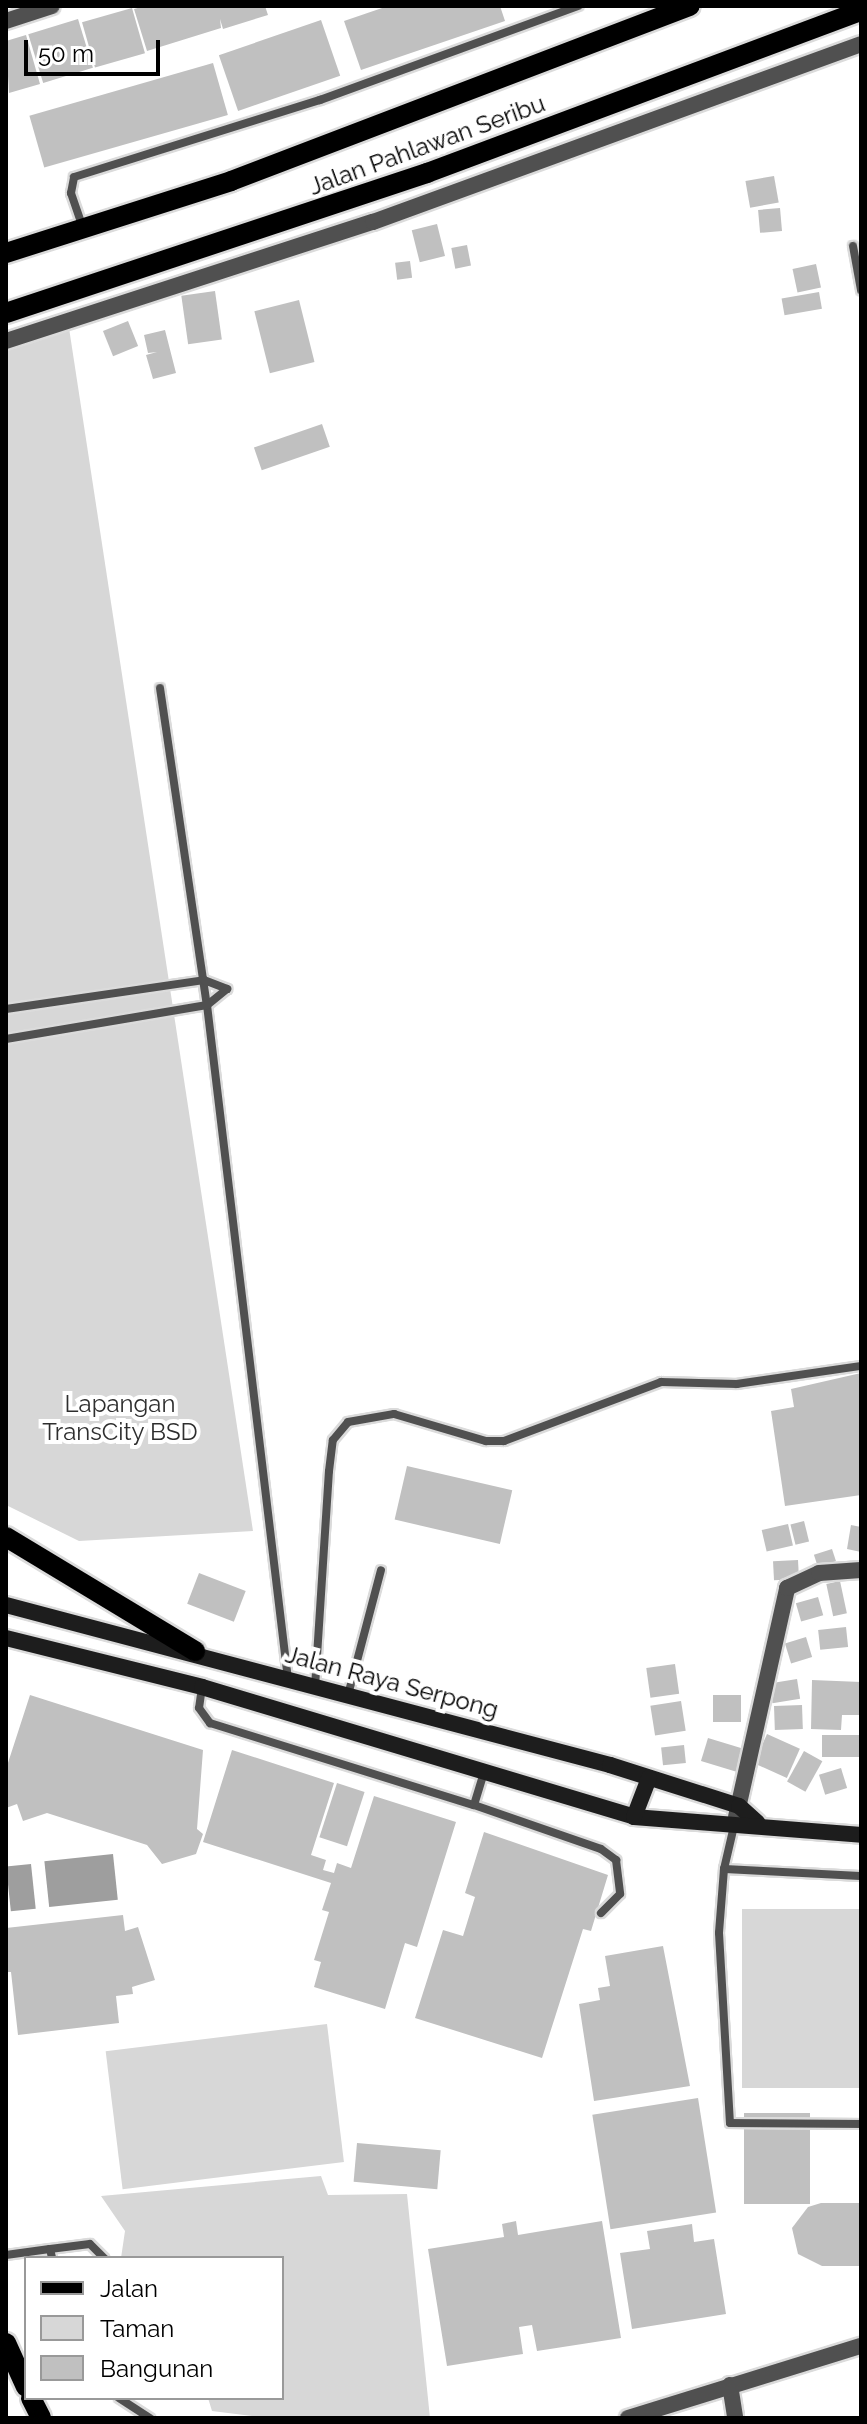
<!DOCTYPE html>
<style>
body{margin:0}
#map{position:relative;width:867px;height:2424px;overflow:hidden;background:#fff;font-family:Raleway,sans-serif}
div>[style]{position:absolute}
.green>*{inset:0;background:#d7d7d7;transform-origin:0 0}
.water>*{inset:0;background:#9e9e9e;transform-origin:0 0}
.building>*{inset:0;background:#c0c0c0;transform-origin:0 0}
.roads{filter:drop-shadow(2px 0 #dbdbdb) drop-shadow(-2px 0 #dbdbdb) drop-shadow(0 2px #dbdbdb) drop-shadow(0 -2px #dbdbdb)}
.service>*{height:8px;margin:-4px;padding:0 4px;transform-origin:4px;border-radius:4px;background:#505050}
.minor>*{height:16px;margin:-8px;padding:0 8px;transform-origin:8px;border-radius:8px;background:#505050}
.tertiary>*{height:16px;margin:-8px;padding:0 8px;transform-origin:8px;border-radius:8px;background:#505050}
.secondary>*{height:16px;margin:-8px;padding:0 8px;transform-origin:8px;border-radius:8px;background:#1d1d1d}
.primary>*{height:20px;margin:-10px;padding:0 10px;transform-origin:10px;border-radius:10px;background:#000}
span{translate:-50% -50%;white-space:nowrap;text-align:center;line-height:1.15;-webkit-text-stroke:8px #fff;paint-order:stroke}
.street-label{font-size:24px;color:#000}
.park-label{font-size:24px;color:#2e2e2e}
.frame{position:absolute;inset:0;border:8px solid #000;pointer-events:none}
.legend{position:absolute;left:24px;top:2256px;width:260px;height:144px;box-sizing:border-box;background:#fff;border:2px solid #999;margin:0;padding:10px 14px;list-style:none;font-size:24px;color:#000}
.legend li{display:flex;align-items:center;gap:16px;height:40px}
.legend b{width:40px;border:2px solid #999}
.scale{position:absolute;left:24px;top:40px;width:136px;height:36px;box-sizing:border-box;border:4px solid #000;border-top:0;padding-left:10px;font-size:24px;line-height:28px;white-space:nowrap;color:#000;-webkit-text-stroke:6px #fff;paint-order:stroke}
</style>
<div id="map">
<div class="green">
<i style="clip-path:polygon(69px 328px,253px 1531px,79px 1541px,6px 1505px,6px 349px)"></i>
<i style="left:861px;top:1909px;width:179px;height:119px;rotate:90deg"></i>
<i style="left:327px;top:2024px;width:139px;height:223px;rotate:83deg"></i>
<i style="clip-path:polygon(321px 2176px,328px 2195px,407px 2194px,430px 2418px,268px 2418px,212px 2411px,208px 2398px,282px 2398px,282px 2258px,121px 2258px,125px 2231px,101px 2196px)"></i>
</div>
<div class="water">
<i style="left:113px;top:1854px;width:46px;height:69px;rotate:84deg"></i>
<i style="left:31px;top:1864px;width:45px;height:25px;rotate:84deg"></i>
</div>
<div class="building">
<i style="clip-path:polygon(145px 6px,265px 6px,268px 15px,223px 29px,220px 19px,221px 28px,147px 51px,134px 9px)"></i>
<i style="clip-path:polygon(388px 6px,500px 6px,505px 21px,361px 70px,344px 21px)"></i>
<i style="left:132px;top:8px;width:47px;height:52px;rotate:74deg"></i>
<i style="left:78px;top:19px;width:51px;height:52px;rotate:73deg"></i>
<i style="left:321px;top:20px;width:59px;height:108px;rotate:71deg"></i>
<i style="clip-path:polygon(26px 35px,40px 84px,9px 93px,6px 41px)"></i>
<i style="left:213px;top:63px;width:54px;height:191px;rotate:74deg"></i>
<i style="left:774px;top:176px;width:27px;height:29px;rotate:80deg"></i>
<i style="left:780px;top:208px;width:23px;height:22px;rotate:85deg"></i>
<i style="left:437px;top:224px;width:33px;height:26px;rotate:76deg"></i>
<i style="left:467px;top:245px;width:21px;height:16px;rotate:79deg"></i>
<i style="left:410px;top:261px;width:17px;height:15px;rotate:83deg"></i>
<i style="left:816px;top:264px;width:24px;height:24px;rotate:78deg"></i>
<i style="left:215px;top:291px;width:49px;height:34px;rotate:82deg"></i>
<i style="left:819px;top:292px;width:17px;height:38px;rotate:80deg"></i>
<i style="left:299px;top:300px;width:64px;height:46px;rotate:76deg"></i>
<i style="left:128px;top:321px;width:27px;height:27px;rotate:68deg"></i>
<i style="clip-path:polygon(165px 330px,176px 373px,153px 379px,146px 355px,157px 352px,148px 353px,144px 335px)"></i>
<i style="left:322px;top:424px;width:24px;height:72px;rotate:71deg"></i>
<i style="clip-path:polygon(861px 1373px,861px 1495px,785px 1506px,771px 1411px,794px 1407px,791px 1389px)"></i>
<i style="left:407px;top:1466px;width:108px;height:55px;rotate:13deg"></i>
<i style="left:804px;top:1521px;width:21px;height:14px;rotate:76deg"></i>
<i style="left:788px;top:1524px;width:22px;height:27px;rotate:77deg"></i>
<i style="clip-path:polygon(851px 1525px,861px 1527px,861px 1552px,847px 1549px)"></i>
<i style="left:832px;top:1549px;width:13px;height:19px;rotate:72deg"></i>
<i style="left:798px;top:1560px;width:19px;height:25px;rotate:87deg"></i>
<i style="left:199px;top:1573px;width:50px;height:33px;rotate:21deg"></i>
<i style="left:840px;top:1581px;width:33px;height:14px;rotate:78deg"></i>
<i style="left:818px;top:1597px;width:19px;height:23px;rotate:74deg"></i>
<i style="left:846px;top:1627px;width:20px;height:28px;rotate:84deg"></i>
<i style="left:806px;top:1637px;width:21px;height:22px;rotate:73deg"></i>
<i style="left:675px;top:1664px;width:30px;height:29px;rotate:82deg"></i>
<i style="left:797px;top:1679px;width:20px;height:28px;rotate:81deg"></i>
<i style="clip-path:polygon(812px 1680px,861px 1682px,861px 1715px,842px 1715px,841px 1730px,811px 1729px)"></i>
<i style="clip-path:polygon(30px 1695px,203px 1750px,197px 1829px,203px 1834px,196px 1854px,162px 1864px,147px 1845px,47px 1813px,23px 1821px,17px 1804px,6px 1808px,6px 1769px)"></i>
<i style="left:713px;top:1695px;width:28px;height:27px"></i>
<i style="left:681px;top:1701px;width:30px;height:31px;rotate:81deg"></i>
<i style="left:802px;top:1705px;width:24px;height:28px;rotate:88deg"></i>
<i style="left:767px;top:1734px;width:36px;height:32px;rotate:24deg"></i>
<i style="left:861px;top:1735px;width:22px;height:39px;rotate:90deg"></i>
<i style="left:708px;top:1738px;width:37px;height:24px;rotate:17deg"></i>
<i style="left:684px;top:1745px;width:18px;height:23px;rotate:84deg"></i>
<i style="clip-path:polygon(232px 1750px,334px 1783px,311px 1855px,326px 1860px,323px 1870px,334px 1873px,337px 1863px,351px 1868px,374px 1796px,456px 1822px,417px 1947px,405px 1943px,385px 2009px,314px 1987px,321px 1962px,314px 1960px,329px 1912px,322px 1910px,331px 1883px,203px 1842px)"></i>
<i style="left:804px;top:1751px;width:21px;height:35px;rotate:29deg"></i>
<i style="left:841px;top:1768px;width:21px;height:23px;rotate:73deg"></i>
<i style="left:337px;top:1783px;width:29px;height:57px;rotate:18deg"></i>
<i style="clip-path:polygon(484px 1832px,608px 1875px,591px 1931px,583px 1929px,542px 2058px,415px 2018px,443px 1930px,463px 1936px,475px 1897px,465px 1893px)"></i>
<i style="clip-path:polygon(123px 1915px,125px 1931px,138px 1927px,155px 1980px,132px 1987px,133px 1994px,116px 1996px,119px 2023px,18px 2035px,11px 1972px,6px 1972px,6px 1928px)"></i>
<i style="clip-path:polygon(663px 1946px,690px 2086px,594px 2101px,579px 2004px,600px 2000px,598px 1988px,610px 1986px,605px 1956px)"></i>
<i style="left:698px;top:2098px;width:116px;height:107px;rotate:81deg"></i>
<i style="left:810px;top:2113px;width:91px;height:66px;rotate:90deg"></i>
<i style="left:357px;top:2143px;width:84px;height:39px;rotate:5deg"></i>
<i style="clip-path:polygon(821px 2203px,861px 2203px,861px 2266px,822px 2266px,798px 2254px,792px 2228px,808px 2207px)"></i>
<i style="clip-path:polygon(516px 2221px,518px 2235px,602px 2221px,621px 2338px,537px 2351px,532px 2325px,519px 2327px,523px 2354px,447px 2366px,428px 2249px,504px 2237px,502px 2224px)"></i>
<i style="clip-path:polygon(692px 2224px,694px 2242px,714px 2239px,726px 2314px,632px 2329px,620px 2253px,650px 2249px,647px 2231px)"></i>
</div>
<div class="roads">
<div class="service">
<i style="left:83px;top:228px;width:37px;rotate:-109deg"></i>
<i style="left:71px;top:193px;width:16px;rotate:-79deg"></i>
<i style="left:74px;top:177px;width:258px;rotate:-17.4deg"></i>
<i style="left:320px;top:100px;width:275px;rotate:-20deg"></i>
<i style="left:853px;top:246px;width:45px;rotate:79.7deg"></i>
<i style="left:160px;top:688px;width:320px;rotate:81.6deg"></i>
<i style="left:207px;top:1005px;width:679px;rotate:83.15deg"></i>
<i style="left:6px;top:1009px;width:200px;rotate:-8.3deg"></i>
<i style="left:204px;top:980px;width:25px;rotate:21deg"></i>
<i style="left:227px;top:989px;width:26px;rotate:141deg"></i>
<i style="left:207px;top:1005px;width:204px;rotate:170.4deg"></i>
<i style="left:202px;top:1687px;width:21px;rotate:98deg"></i>
<i style="left:199px;top:1708px;width:19px;rotate:54deg"></i>
<i style="left:210px;top:1723px;width:276px;rotate:17.3deg"></i>
<i style="left:474px;top:1805px;width:34px;rotate:-73deg"></i>
<i style="left:315px;top:1687px;width:216px;rotate:-86.3deg"></i>
<i style="left:329px;top:1471px;width:31px;rotate:-83deg"></i>
<i style="left:333px;top:1440px;width:23px;rotate:-50deg"></i>
<i style="left:348px;top:1422px;width:47px;rotate:-9.9deg"></i>
<i style="left:394px;top:1414px;width:96px;rotate:16.4deg"></i>
<i style="left:486px;top:1441px;width:18px"></i>
<i style="left:504px;top:1441px;width:168px;rotate:-20.6deg"></i>
<i style="left:661px;top:1382px;width:76px;rotate:1.5deg"></i>
<i style="left:737px;top:1384px;width:125px;rotate:-8.3deg"></i>
<i style="left:348px;top:1695px;width:129px;rotate:-75.2deg"></i>
<i style="left:474px;top:1805px;width:134px;rotate:19.1deg"></i>
<i style="left:601px;top:1849px;width:19px;rotate:36deg"></i>
<i style="left:616px;top:1860px;width:34px;rotate:83deg"></i>
<i style="left:620px;top:1894px;width:27px;rotate:135deg"></i>
<i style="left:734px;top:1826px;width:44px;rotate:103.1deg"></i>
<i style="left:724px;top:1869px;width:64px;rotate:94.5deg"></i>
<i style="left:719px;top:1933px;width:190px;rotate:86.7deg"></i>
<i style="left:730px;top:2123px;width:131px;rotate:0.4deg"></i>
<i style="left:724px;top:1869px;width:137px;rotate:2.9deg"></i>
<i style="left:50px;top:2249px;width:40px;rotate:-7.1deg"></i>
<i style="left:90px;top:2244px;width:20px;rotate:45deg"></i>
<i style="left:6px;top:2255px;width:44px;rotate:-7.8deg"></i>
<i style="left:50px;top:2249px;width:9px;rotate:77deg"></i>
<i style="left:119px;top:2398px;width:37px;rotate:33deg"></i>
</div>
<div class="minor">
<i style="left:6px;top:21px;width:48px;rotate:-18.1deg"></i>
<i style="left:736px;top:1817px;width:235px;rotate:-77.4deg"></i>
<i style="left:787px;top:1588px;width:35px;rotate:-25deg"></i>
<i style="left:819px;top:1573px;width:42px;rotate:-4.1deg"></i>
<i style="left:730px;top:2385px;width:33px;rotate:81deg"></i>
<i style="left:628px;top:2418px;width:244px;rotate:-17.2deg"></i>
</div>
<div class="tertiary">
<i style="left:6px;top:341px;width:386px;rotate:-18deg"></i>
<i style="left:373px;top:222px;width:519px;rotate:-20.04deg"></i>
</div>
<div class="secondary">
<i style="left:6px;top:1605px;width:625px;rotate:14.84deg"></i>
<i style="left:610px;top:1765px;width:135px;rotate:17.6deg"></i>
<i style="left:739px;top:1806px;width:25px;rotate:42deg"></i>
<i style="left:6px;top:1638px;width:202px;rotate:14deg"></i>
<i style="left:202px;top:1687px;width:451px;rotate:16.7deg"></i>
<i style="left:634px;top:1817px;width:228px;rotate:4.5deg"></i>
<i style="left:634px;top:1817px;width:42px;rotate:-69deg"></i>
</div>
<div class="primary">
<i style="left:6px;top:253px;width:236px;rotate:-17.7deg"></i>
<i style="left:231px;top:181px;width:491px;rotate:-20.9deg"></i>
<i style="left:6px;top:313px;width:444px;rotate:-18.4deg"></i>
<i style="left:427px;top:173px;width:463px;rotate:-20.5deg"></i>
<i style="left:6px;top:1537px;width:221px;rotate:31.1deg"></i>
<i style="left:6px;top:2343px;width:48px;rotate:65.6deg"></i>
<i style="left:31px;top:2398px;width:22px;rotate:63deg"></i>
</div>
</div>
<div class="street-label">
<span style="left:427px;top:145px;rotate:-20deg">Jalan Pahlawan Seribu</span>
<span style="left:392px;top:1682px;rotate:15deg">Jalan Raya Serpong</span>
</div>
<div class="park-label">
<span style="left:120px;top:1418px">Lapangan<br>TransCity BSD</span>
</div>
<div class="frame"></div>
<ul class="legend">
<li><b style="height:10px;background:#000"></b>Jalan</li>
<li><b style="height:22px;background:#d7d7d7"></b>Taman</li>
<li><b style="height:22px;background:#c0c0c0"></b>Bangunan</li>
</ul>
<div class="scale">50 m</div>
</div>
